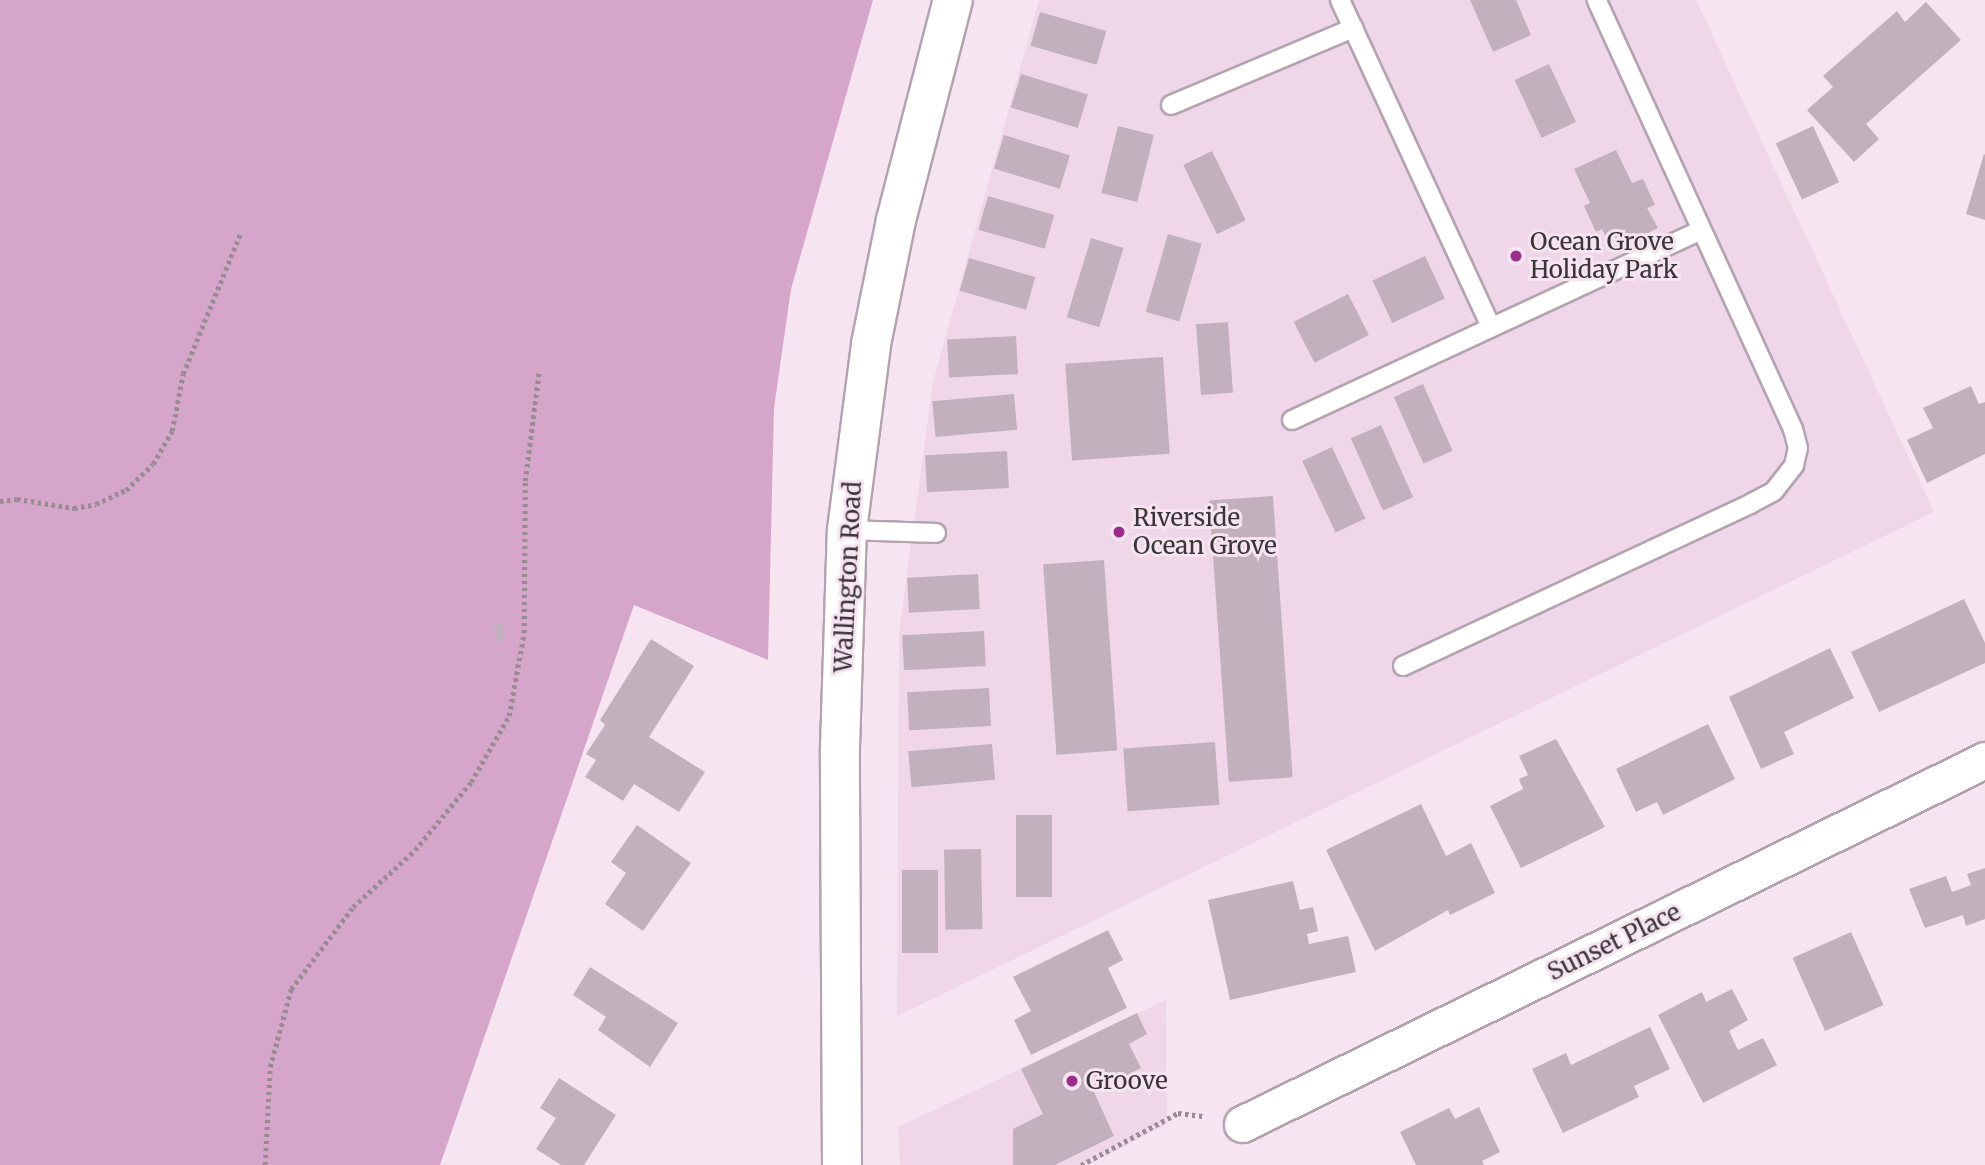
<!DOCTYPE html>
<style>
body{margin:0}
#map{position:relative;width:1985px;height:1165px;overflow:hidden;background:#f6e4f1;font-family:Merriweather,serif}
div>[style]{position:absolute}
.built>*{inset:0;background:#efd7e9}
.green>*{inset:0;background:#d5a6c9}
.building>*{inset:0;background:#c2b1bd;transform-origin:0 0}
.path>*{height:4.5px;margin-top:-2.25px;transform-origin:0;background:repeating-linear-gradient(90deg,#988b94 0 3.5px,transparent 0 7px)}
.roads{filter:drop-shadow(2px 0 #b4a3af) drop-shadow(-2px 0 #b4a3af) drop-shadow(0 2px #b4a3af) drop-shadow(0 -2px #b4a3af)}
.lane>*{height:18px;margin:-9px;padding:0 9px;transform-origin:9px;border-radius:9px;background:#fff}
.street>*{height:35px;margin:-17.5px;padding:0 17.5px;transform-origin:17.5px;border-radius:17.5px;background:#fff}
.secondary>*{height:38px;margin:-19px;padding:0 19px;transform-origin:19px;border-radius:19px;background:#fff}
.dots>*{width:19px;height:19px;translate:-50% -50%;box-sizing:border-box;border:4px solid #f6e4f1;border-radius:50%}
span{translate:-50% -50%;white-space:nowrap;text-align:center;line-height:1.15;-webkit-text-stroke:6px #f6e4f1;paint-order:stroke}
.poi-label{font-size:24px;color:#3b3439}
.left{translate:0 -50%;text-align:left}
.street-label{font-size:24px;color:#3b3439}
</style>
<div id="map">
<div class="built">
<i style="clip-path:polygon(1039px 0,1696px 0,1934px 512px,897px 1016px,899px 632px,933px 382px)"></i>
<i style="clip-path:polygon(1166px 1000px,1167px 1124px,1088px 1165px,900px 1165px,898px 1127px)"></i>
</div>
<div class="green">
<i style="clip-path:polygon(0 0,873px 0,791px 289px,774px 408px,768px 660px,634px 605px,440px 1165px,0 1165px)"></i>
</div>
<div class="building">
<i style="clip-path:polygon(1470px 0,1516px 0,1531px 35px,1493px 52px)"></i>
<i style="clip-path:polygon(1926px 2px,1961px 40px,1866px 124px,1879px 139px,1854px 162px,1807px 110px,1833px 87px,1823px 76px,1897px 11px,1905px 22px)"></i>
<i style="left:1040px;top:12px;width:69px;height:35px;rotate:16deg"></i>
<i style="left:1549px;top:64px;width:64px;height:38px;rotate:65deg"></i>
<i style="left:1021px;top:74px;width:70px;height:35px;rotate:17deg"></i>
<i style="left:1118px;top:126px;width:37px;height:69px;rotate:14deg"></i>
<i style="left:1813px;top:126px;width:62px;height:41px;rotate:65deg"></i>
<i style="left:1004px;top:135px;width:69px;height:35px;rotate:17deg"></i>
<i style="clip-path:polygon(1616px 150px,1632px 183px,1643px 179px,1655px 205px,1647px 208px,1658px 228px,1613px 251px,1602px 229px,1596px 232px,1584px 206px,1590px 203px,1574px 169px)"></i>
<i style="left:1212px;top:151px;width:77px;height:32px;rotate:64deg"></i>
<i style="clip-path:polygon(1984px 154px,1985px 155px,1985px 220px,1966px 214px)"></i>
<i style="left:988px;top:196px;width:69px;height:35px;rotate:16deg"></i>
<i style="left:1168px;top:234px;width:35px;height:81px;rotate:16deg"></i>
<i style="left:1091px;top:238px;width:34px;height:83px;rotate:17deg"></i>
<i style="left:1425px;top:256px;width:47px;height:58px;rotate:65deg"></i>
<i style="left:969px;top:258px;width:69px;height:34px;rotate:16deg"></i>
<i style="left:1348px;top:294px;width:46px;height:61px;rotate:63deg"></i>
<i style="left:1228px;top:322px;width:71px;height:32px;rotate:86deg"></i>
<i style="left:1016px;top:336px;width:38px;height:69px;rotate:87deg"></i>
<i style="left:1163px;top:357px;width:97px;height:98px;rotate:86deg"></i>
<i style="left:1423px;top:384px;width:73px;height:32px;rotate:66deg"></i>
<i style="clip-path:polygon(1971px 386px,1979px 404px,1985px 402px,1985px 454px,1927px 483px,1907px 440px,1933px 428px,1923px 408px)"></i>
<i style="left:1014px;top:394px;width:36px;height:82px;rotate:85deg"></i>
<i style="left:1381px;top:425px;width:79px;height:33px;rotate:66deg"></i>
<i style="left:1332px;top:447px;width:79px;height:33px;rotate:65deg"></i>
<i style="left:1007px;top:451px;width:37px;height:82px;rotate:87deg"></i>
<i style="left:1273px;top:496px;width:282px;height:64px;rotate:86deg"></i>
<i style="left:1104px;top:560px;width:191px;height:61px;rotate:86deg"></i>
<i style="left:978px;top:574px;width:35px;height:71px;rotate:87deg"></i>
<i style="clip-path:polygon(1964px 599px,1985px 643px,1985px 663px,1879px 712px,1851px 652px)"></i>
<i style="left:503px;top:623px;width:17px;height:9px;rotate:83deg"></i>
<i style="left:984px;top:631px;width:35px;height:82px;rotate:87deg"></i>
<i style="clip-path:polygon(651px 639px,694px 666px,649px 737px,705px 772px,679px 812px,634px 784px,623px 801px,585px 777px,596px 760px,586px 754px,605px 725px,600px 720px)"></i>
<i style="clip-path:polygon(1830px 648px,1854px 698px,1784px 732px,1794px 754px,1761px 769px,1729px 697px)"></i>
<i style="left:989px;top:688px;width:38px;height:82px;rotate:87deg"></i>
<i style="clip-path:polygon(1708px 724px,1735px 779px,1663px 815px,1657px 802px,1636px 812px,1616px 769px)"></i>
<i style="clip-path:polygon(1556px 739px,1605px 827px,1521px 868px,1490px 806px,1523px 789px,1519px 779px,1528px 775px,1519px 756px)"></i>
<i style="left:1215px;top:742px;width:63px;height:92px;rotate:86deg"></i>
<i style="left:992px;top:744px;width:36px;height:84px;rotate:85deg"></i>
<i style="clip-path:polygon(1421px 804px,1446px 856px,1471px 843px,1495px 893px,1450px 915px,1448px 910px,1375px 951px,1326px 850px)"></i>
<i style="left:1016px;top:815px;width:36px;height:82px"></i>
<i style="clip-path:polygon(637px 825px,691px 863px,643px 931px,605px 904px,626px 873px,611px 862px)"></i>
<i style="left:981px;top:849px;width:80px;height:37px;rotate:89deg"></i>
<i style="clip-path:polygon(1985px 868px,1985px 919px,1966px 926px,1963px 915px,1925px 928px,1909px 889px,1946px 876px,1952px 892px,1971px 885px,1967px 874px)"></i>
<i style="left:902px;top:870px;width:36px;height:83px"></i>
<i style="clip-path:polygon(1293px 881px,1300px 910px,1313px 907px,1318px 931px,1307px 934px,1309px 944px,1348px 936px,1356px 972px,1230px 1000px,1208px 900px)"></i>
<i style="clip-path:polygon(1108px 930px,1123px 960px,1108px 968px,1127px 1008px,1031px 1055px,1014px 1020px,1031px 1011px,1013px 977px)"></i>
<i style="left:1851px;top:932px;width:80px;height:64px;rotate:66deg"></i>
<i style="clip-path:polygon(590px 967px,678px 1023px,650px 1067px,598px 1030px,606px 1017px,573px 995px)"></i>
<i style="clip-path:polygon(1732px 989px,1748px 1020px,1729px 1031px,1738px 1050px,1763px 1038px,1777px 1065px,1703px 1103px,1658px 1015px,1702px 992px,1706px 1002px)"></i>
<i style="clip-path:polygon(1137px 1013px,1147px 1034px,1129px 1044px,1141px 1068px,1094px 1092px,1114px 1136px,1055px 1165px,1013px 1165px,1013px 1129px,1043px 1114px,1021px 1069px)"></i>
<i style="clip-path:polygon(1650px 1027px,1670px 1069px,1634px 1086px,1639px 1097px,1563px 1133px,1532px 1069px,1566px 1053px,1571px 1065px)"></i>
<i style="clip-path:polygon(559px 1078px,616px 1115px,584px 1165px,561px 1165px,536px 1149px,556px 1118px,540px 1108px)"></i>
<i style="clip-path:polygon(1479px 1107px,1500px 1152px,1482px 1161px,1484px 1165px,1416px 1165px,1400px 1132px,1449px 1108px,1455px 1119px)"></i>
</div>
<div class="path">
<i style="left:0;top:501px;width:17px;rotate:-7deg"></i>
<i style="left:17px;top:499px;width:58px;rotate:9deg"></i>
<i style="left:74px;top:508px;width:22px;rotate:-10deg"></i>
<i style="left:96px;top:504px;width:33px;rotate:-25deg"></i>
<i style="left:126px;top:490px;width:37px;rotate:-44deg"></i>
<i style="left:153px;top:464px;width:38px;rotate:-60deg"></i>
<i style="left:172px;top:431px;width:58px;rotate:-79.1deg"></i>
<i style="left:183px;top:374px;width:153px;rotate:-67.8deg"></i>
<i style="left:265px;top:1165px;width:98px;rotate:-87.1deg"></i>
<i style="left:270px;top:1067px;width:81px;rotate:-74.9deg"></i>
<i style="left:291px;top:989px;width:103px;rotate:-52.9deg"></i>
<i style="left:353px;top:907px;width:84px;rotate:-42.6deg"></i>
<i style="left:415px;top:850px;width:88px;rotate:-50.5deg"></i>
<i style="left:471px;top:782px;width:76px;rotate:-60.1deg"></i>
<i style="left:509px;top:716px;width:84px;rotate:-79.8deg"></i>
<i style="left:524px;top:633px;width:152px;rotate:-89.6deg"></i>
<i style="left:525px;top:481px;width:111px;rotate:-82.7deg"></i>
<i style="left:1081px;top:1165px;width:110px;rotate:-28.2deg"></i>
<i style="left:1178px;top:1113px;width:26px;rotate:7deg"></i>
</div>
<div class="roads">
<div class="lane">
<i style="left:1340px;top:0;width:360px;rotate:65.2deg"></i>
<i style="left:1171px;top:105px;width:198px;rotate:-22.9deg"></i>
<i style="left:1292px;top:420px;width:451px;rotate:-24.9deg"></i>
<i style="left:847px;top:530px;width:89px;rotate:1.9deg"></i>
<i style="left:1403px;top:666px;width:383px;rotate:-25deg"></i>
<i style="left:1750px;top:504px;width:27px;rotate:-28deg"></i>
<i style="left:1774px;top:491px;width:33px;rotate:-52deg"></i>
<i style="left:1794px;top:465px;width:17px;rotate:-77deg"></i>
<i style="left:1798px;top:448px;width:20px;rotate:-105deg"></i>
<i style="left:1793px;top:429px;width:472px;rotate:-114.6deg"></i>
</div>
<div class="street">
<i style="left:1242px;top:1124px;width:827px;rotate:-26.1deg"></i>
</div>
<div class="secondary">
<i style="left:842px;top:1165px;width:417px;rotate:-90.3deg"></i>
<i style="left:840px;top:748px;width:218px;rotate:-88.2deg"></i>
<i style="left:847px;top:530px;width:188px;rotate:-82.6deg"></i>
<i style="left:871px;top:344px;width:126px;rotate:-78.6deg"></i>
<i style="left:896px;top:220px;width:227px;rotate:-75.5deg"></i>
</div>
</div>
<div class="dots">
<i style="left:1516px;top:256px;background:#9d2d8b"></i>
<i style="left:1119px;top:532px;background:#9d2d8b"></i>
<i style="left:1072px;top:1081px;background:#9d2d8b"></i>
</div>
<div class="poi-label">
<span class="left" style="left:1530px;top:256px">Ocean Grove<br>Holiday Park</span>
<span class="left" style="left:1133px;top:532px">Riverside<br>Ocean Grove</span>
<span class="left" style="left:1086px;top:1081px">Groove</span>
</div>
<div class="street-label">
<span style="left:848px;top:577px;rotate:-87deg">Wallington Road</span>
<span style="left:1614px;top:942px;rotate:-26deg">Sunset Place</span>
</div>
</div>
